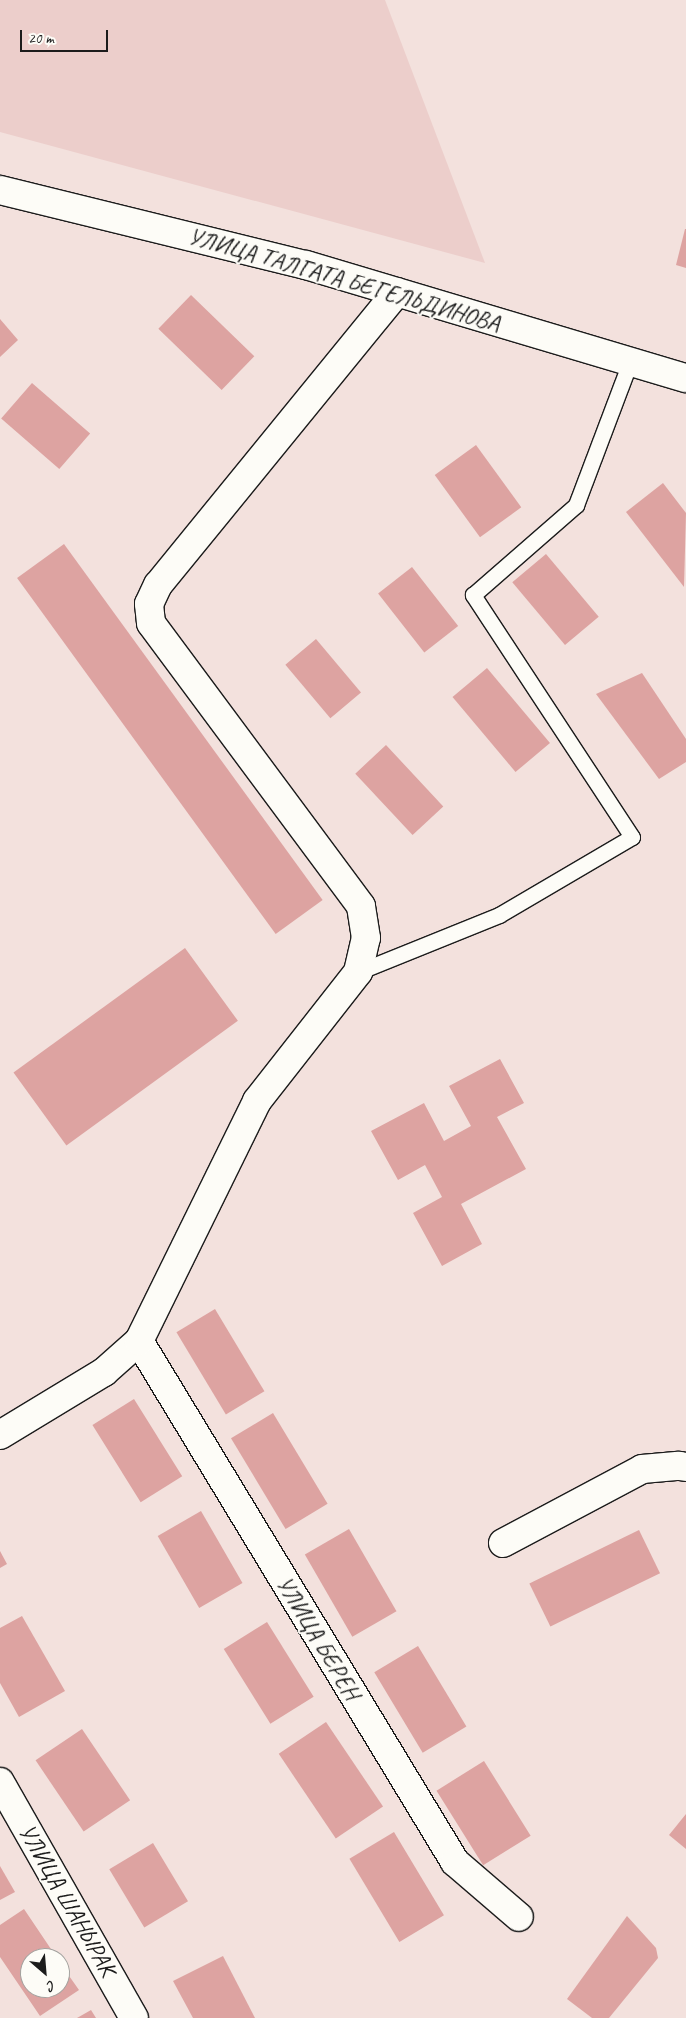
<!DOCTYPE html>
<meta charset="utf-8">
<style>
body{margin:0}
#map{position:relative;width:686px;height:2018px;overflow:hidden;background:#f3e1dd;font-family:Caveat,sans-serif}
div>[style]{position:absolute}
.built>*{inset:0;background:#eccecb}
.building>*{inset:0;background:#dda3a1;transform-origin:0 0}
.roads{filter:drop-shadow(1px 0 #1c1c1c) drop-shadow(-1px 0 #1c1c1c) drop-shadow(0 1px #1c1c1c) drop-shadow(0 -1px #1c1c1c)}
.lane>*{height:15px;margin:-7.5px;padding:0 7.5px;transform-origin:7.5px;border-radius:7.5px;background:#fdfcf7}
.street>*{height:28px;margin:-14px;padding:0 14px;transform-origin:14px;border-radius:14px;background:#fdfcf7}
.secondary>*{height:28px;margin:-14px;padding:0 14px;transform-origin:14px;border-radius:14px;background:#fdfcf7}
span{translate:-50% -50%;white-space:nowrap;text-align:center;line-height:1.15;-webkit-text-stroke:4px #fdfcf7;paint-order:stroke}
.street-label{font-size:24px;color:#1c1c1c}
.north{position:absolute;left:20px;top:1948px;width:50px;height:50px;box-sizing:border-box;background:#fdfcf7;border:1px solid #a3a29f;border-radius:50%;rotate:153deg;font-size:14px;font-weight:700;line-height:20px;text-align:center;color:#1c1c1c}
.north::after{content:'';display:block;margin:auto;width:18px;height:22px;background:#1c1c1c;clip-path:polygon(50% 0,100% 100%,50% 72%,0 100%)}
.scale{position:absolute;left:20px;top:30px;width:88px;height:22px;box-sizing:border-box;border:2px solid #1c1c1c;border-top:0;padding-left:6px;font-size:15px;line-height:18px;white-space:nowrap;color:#1c1c1c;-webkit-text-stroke:4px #fdfcf7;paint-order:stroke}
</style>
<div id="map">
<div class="built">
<i style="clip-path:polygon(0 0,385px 0,485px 263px,0 132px)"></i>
</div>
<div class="building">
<i style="clip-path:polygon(685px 229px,686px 229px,686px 268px,676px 265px)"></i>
<i style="left:191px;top:295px;width:88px;height:47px;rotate:44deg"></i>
<i style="clip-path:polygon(0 319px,18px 340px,0 357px)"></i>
<i style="left:32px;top:383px;width:77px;height:47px;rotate:41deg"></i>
<i style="left:476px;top:445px;width:77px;height:51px;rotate:54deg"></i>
<i style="clip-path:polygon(663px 483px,686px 513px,684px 587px,626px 512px)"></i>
<i style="left:64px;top:544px;width:440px;height:58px;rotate:54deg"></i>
<i style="left:546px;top:554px;width:82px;height:44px;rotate:50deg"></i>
<i style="left:412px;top:567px;width:75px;height:43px;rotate:52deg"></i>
<i style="left:316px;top:639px;width:70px;height:40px;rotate:50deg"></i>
<i style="left:487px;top:668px;width:98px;height:45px;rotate:50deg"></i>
<i style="clip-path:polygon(642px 673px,686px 739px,686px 762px,659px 779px,596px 694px)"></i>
<i style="left:386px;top:745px;width:84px;height:42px;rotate:47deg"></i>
<i style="left:185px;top:948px;width:90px;height:212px;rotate:54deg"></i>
<i style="clip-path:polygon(500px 1059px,524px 1103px,497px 1117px,526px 1169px,461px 1204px,482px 1244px,442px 1266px,413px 1213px,442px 1197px,425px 1165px,398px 1180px,371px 1131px,424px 1103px,444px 1141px,471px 1126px,449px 1086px)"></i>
<i style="left:215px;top:1309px;width:96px;height:45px;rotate:59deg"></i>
<i style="left:134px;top:1399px;width:91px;height:49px;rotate:58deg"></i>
<i style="left:273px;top:1413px;width:106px;height:49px;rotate:59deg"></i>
<i style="left:201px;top:1511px;width:83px;height:50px;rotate:60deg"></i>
<i style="left:349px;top:1529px;width:95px;height:51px;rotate:60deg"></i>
<i style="left:639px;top:1530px;width:48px;height:122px;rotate:64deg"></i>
<i style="clip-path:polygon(0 1551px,7px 1564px,0 1568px)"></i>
<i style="clip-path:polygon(22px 1616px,65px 1691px,19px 1717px,0 1683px,0 1628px)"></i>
<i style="left:267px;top:1622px;width:88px;height:51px;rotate:58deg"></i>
<i style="left:418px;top:1646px;width:94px;height:51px;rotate:59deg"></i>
<i style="left:326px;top:1722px;width:102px;height:57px;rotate:56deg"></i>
<i style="left:82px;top:1729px;width:86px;height:56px;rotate:56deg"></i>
<i style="left:484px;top:1761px;width:88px;height:56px;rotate:58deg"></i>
<i style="clip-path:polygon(686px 1814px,686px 1849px,669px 1835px)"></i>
<i style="left:394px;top:1832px;width:97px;height:52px;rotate:59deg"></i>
<i style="left:153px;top:1843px;width:68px;height:51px;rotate:59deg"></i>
<i style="clip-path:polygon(0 1866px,15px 1892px,0 1900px)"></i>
<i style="clip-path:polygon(24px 1909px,57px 1958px,30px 1958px,30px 1988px,60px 1988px,60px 1963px,79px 1990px,40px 2016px,0 1957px,0 1925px)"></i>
<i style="clip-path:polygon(627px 1916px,656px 1948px,658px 1958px,609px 2018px,592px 2018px,567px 1999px)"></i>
<i style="clip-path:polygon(223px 1956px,255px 2018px,193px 2018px,173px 1981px)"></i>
<i style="clip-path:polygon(91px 2010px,96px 2018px,77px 2018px)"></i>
</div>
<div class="roads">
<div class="lane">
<i style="left:358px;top:972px;width:152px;rotate:-22deg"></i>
<i style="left:499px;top:915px;width:154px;rotate:-30.4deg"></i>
<i style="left:632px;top:837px;width:290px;rotate:-123.3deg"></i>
<i style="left:473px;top:595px;width:137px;rotate:-41.1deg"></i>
<i style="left:576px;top:505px;width:153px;rotate:-69.3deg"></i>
</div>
<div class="street">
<i style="left:139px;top:1341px;width:609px;rotate:58.76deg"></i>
<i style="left:455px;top:1862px;width:84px;rotate:40.7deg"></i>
<i style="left:0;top:1435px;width:122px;rotate:-31.2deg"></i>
<i style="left:104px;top:1372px;width:47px;rotate:-41.5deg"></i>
<i style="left:139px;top:1341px;width:267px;rotate:-63.8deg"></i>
<i style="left:257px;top:1101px;width:164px;rotate:-51.9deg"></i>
<i style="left:358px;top:972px;width:35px;rotate:-77deg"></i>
<i style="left:366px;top:938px;width:32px;rotate:-99deg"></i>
<i style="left:361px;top:906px;width:352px;rotate:-126.6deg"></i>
<i style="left:151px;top:623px;width:19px;rotate:-96deg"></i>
<i style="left:149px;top:604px;width:21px;rotate:-65deg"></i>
<i style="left:158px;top:585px;width:378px;rotate:-50.8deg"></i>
<i style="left:503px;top:1543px;width:157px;rotate:-28deg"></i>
<i style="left:642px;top:1469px;width:37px;rotate:-5deg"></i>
<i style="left:679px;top:1466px;width:7px;rotate:8deg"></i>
<i style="left:0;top:1782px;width:271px;rotate:60.4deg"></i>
</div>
<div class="secondary">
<i style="left:0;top:190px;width:315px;rotate:13.8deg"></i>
<i style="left:306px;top:265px;width:396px;rotate:16.6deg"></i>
</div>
</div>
<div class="street-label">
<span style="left:344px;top:280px;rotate:16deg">УЛИЦА ТАЛГАТА БЕГЕЛЬДИНОВА</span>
<span style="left:318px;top:1638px;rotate:59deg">УЛИЦА БЕРЕН</span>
<span style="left:67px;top:1900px;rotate:60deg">УЛИЦА ШАНЫРАК</span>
</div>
<div class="north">С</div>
<div class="scale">20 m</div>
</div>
